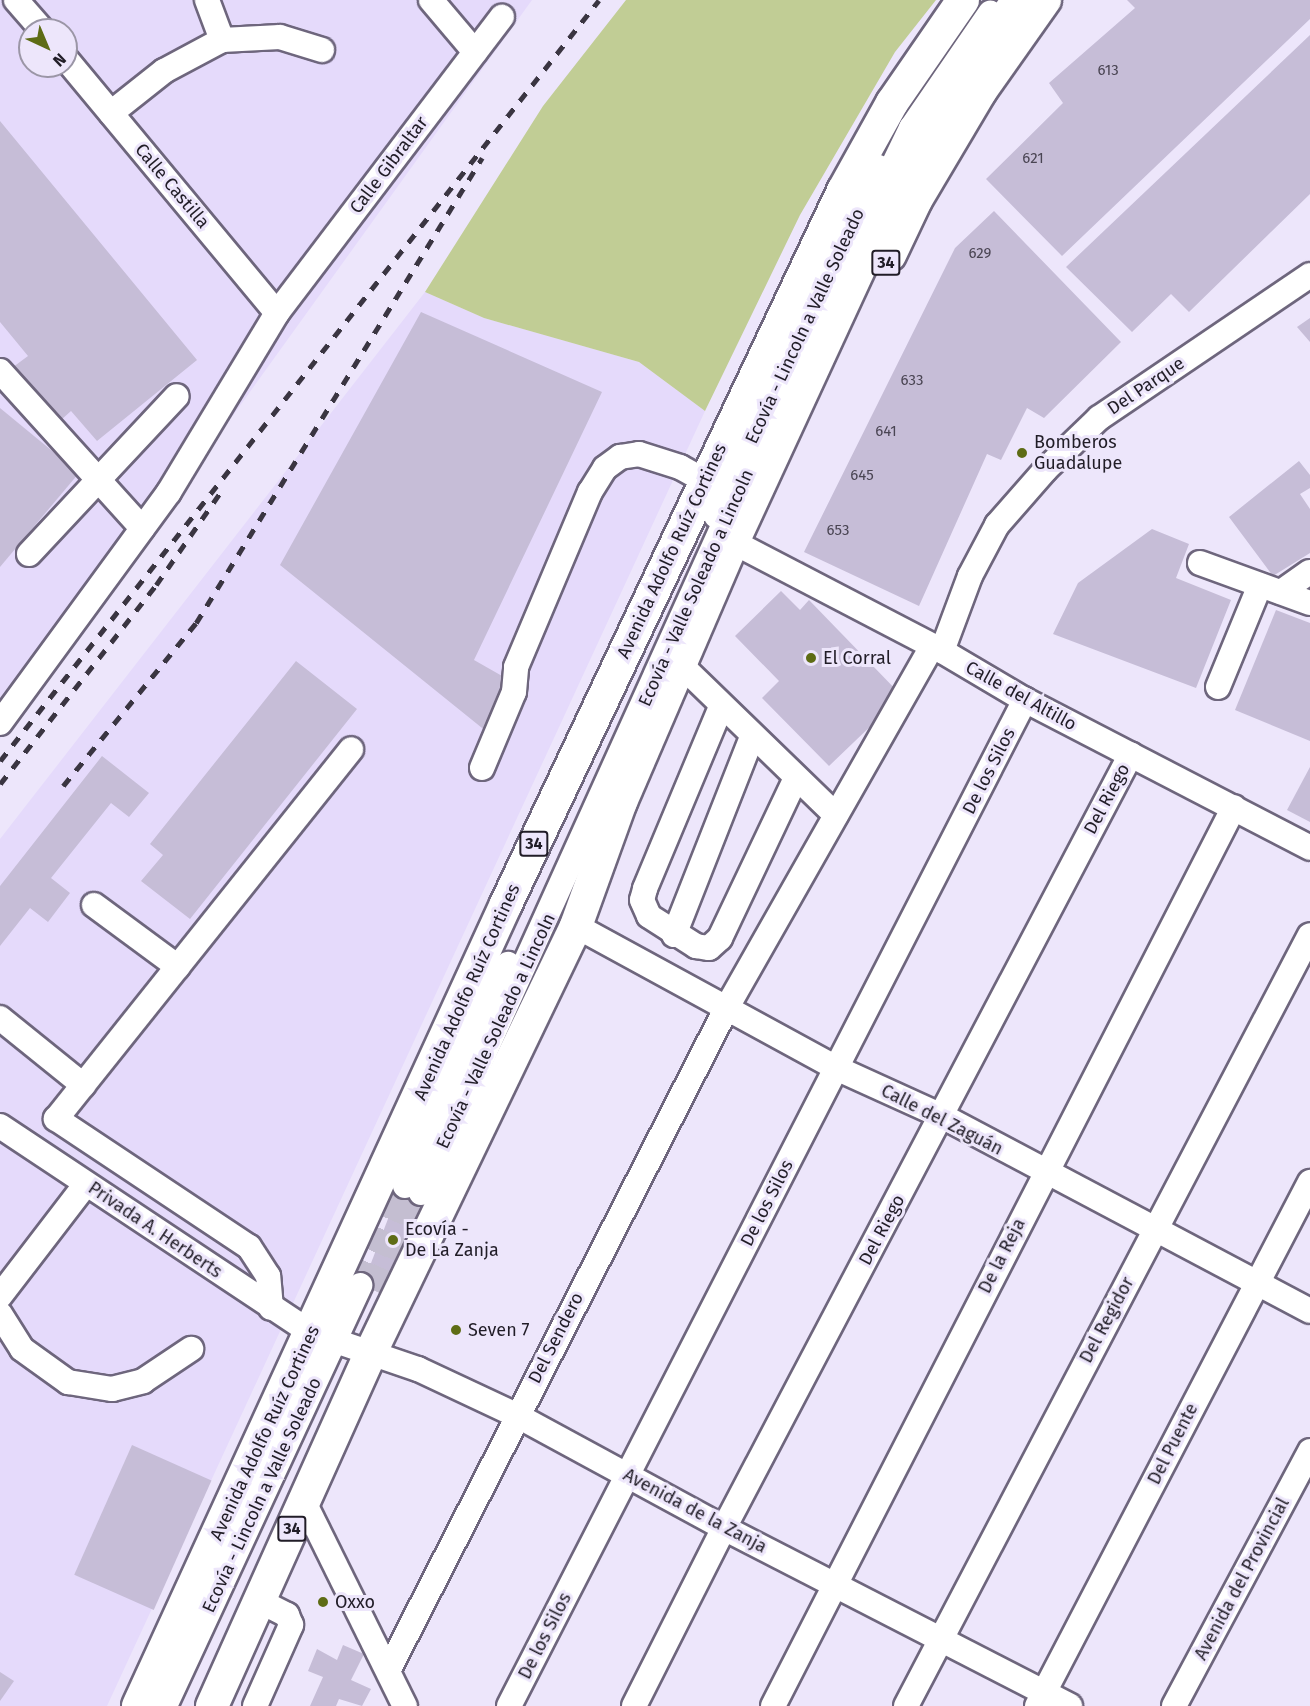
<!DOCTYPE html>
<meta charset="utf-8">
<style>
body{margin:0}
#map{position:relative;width:1310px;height:1706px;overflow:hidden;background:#ede6fb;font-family:"Fira Sans",sans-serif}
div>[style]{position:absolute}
.built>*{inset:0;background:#e5dafb}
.green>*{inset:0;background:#c1cd95}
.building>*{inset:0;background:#c6bdd7;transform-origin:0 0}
.minor-tunnel>*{height:24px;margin-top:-12px;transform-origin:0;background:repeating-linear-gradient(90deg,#c4bed1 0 24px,transparent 0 36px)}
.roads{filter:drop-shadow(2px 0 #6e667d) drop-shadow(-2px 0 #6e667d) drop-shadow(0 2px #6e667d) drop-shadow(0 -2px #6e667d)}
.minor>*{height:24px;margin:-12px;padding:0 12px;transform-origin:12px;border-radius:12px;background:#fff}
.major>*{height:32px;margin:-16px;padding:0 16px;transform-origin:16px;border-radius:16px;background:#fff}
.rail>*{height:4.5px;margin-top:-2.25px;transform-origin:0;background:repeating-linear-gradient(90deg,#3a3541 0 10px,transparent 0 20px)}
.dots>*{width:16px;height:16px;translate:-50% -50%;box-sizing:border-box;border:3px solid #ede6fb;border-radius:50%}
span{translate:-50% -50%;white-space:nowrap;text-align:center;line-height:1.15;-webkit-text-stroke:6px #ede6fb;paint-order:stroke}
.number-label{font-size:15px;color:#4a4553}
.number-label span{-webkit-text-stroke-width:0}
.shield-label span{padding:2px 4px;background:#ede6fb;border:2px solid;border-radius:4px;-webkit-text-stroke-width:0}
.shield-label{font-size:16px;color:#211d27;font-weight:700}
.street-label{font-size:18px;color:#211d27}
.poi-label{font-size:18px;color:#211d27}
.left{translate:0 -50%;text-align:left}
.north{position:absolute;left:18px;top:18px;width:60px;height:60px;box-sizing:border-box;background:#ede6fb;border:2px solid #9b96a6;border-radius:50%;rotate:136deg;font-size:16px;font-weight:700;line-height:24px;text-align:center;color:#211d27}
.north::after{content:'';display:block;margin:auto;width:21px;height:27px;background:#5e6c15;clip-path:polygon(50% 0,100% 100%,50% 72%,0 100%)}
</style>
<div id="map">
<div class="built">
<i style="clip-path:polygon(evenodd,0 0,532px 0,0 739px,0 0,30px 30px,66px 30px,66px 66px,30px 66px,30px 30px)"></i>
<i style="clip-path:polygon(425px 292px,484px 318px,639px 362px,705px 411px,107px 1706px,0 1706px,0 839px)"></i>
</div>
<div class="green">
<i style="clip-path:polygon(626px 0,936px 0,895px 52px,800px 215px,705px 411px,639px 362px,484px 318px,425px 292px,543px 106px)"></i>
</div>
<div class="building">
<i style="clip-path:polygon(1127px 0,1310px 0,1310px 19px,1062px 256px,986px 179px,1063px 103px,1049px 83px,1135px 8px)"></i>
<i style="clip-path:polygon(1310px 35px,1310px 194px,1189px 312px,1171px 294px,1132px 332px,1066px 267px)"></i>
<i style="clip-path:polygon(0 121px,197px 360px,97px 441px,71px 411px,51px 429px,5px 373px,28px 356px,0 322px)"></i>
<i style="clip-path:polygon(994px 211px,1121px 342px,1044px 418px,1027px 408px,1001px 460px,987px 454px,919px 606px,804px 552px,955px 248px)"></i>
<i style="clip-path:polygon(421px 312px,602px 392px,474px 660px,511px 681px,487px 732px,280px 565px)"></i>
<i style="clip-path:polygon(1310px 318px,1310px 342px,1297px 327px)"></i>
<i style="clip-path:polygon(0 408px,79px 473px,0 567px)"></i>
<i style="clip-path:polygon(1299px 461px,1310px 475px,1310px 488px,1300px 494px,1310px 509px,1310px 553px,1273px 576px,1229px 517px)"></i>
<i style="clip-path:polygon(1152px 529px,1189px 544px,1176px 578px,1231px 600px,1196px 688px,1053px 634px,1078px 583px)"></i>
<i style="clip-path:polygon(781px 591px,800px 610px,809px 600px,902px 696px,829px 766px,762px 698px,779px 681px,735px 636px)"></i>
<i style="clip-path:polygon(1276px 610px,1310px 623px,1310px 741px,1235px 710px)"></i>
<i style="clip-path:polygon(296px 661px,357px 709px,190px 919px,141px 881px,163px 855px,150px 844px)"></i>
<i style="clip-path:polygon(102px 756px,149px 793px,129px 817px,111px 803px,51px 878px,70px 893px,48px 922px,30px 908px,0 946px,0 886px)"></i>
<i style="clip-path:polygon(1310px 767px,1310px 822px,1287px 810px)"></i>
<i style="left:401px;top:1185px;width:30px;height:107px;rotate:21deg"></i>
<i style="left:132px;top:1445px;width:87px;height:142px;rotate:24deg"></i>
<i style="clip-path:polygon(343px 1645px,364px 1654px,351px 1680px,371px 1689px,362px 1706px,339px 1699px,336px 1706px,310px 1706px,323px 1677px,308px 1671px,317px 1649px,337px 1660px)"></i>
<i style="clip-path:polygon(0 1672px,14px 1681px,0 1701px)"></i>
</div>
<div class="minor-tunnel">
<i style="left:360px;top:1285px;width:109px;rotate:-65.6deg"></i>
<i style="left:375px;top:1291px;width:108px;rotate:-64.9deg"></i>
</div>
<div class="roads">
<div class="minor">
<i style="left:16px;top:0;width:40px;rotate:49deg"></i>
<i style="left:207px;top:0;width:43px;rotate:69.4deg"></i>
<i style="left:431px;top:0;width:68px;rotate:49.8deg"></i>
<i style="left:66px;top:59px;width:330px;rotate:50.3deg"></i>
<i style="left:111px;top:113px;width:68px;rotate:-38.4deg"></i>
<i style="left:164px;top:71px;width:66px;rotate:-28.1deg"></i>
<i style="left:222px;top:40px;width:58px;rotate:-3deg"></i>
<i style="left:280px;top:37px;width:44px;rotate:17.2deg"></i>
<i style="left:881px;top:190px;width:69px;rotate:-64.2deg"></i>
<i style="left:911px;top:128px;width:140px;rotate:-55.5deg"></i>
<i style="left:0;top:371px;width:212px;rotate:47.9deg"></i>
<i style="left:716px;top:516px;width:385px;rotate:-65deg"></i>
<i style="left:733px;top:542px;width:236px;rotate:27.5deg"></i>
<i style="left:942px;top:651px;width:96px;rotate:30.6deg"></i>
<i style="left:1025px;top:700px;width:321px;rotate:27.4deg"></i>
<i style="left:29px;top:554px;width:216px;rotate:-46.9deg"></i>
<i style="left:1200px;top:563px;width:117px;rotate:20deg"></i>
<i style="left:1281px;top:592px;width:35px;rotate:-35deg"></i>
<i style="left:942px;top:651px;width:80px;rotate:-69.5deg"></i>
<i style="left:970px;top:576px;width:58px;rotate:-62.1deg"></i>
<i style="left:997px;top:525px;width:74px;rotate:-48.8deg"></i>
<i style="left:1046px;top:469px;width:74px;rotate:-43.9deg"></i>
<i style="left:1099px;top:418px;width:255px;rotate:-34.1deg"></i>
<i style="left:680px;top:664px;width:217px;rotate:44.1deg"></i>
<i style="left:1218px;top:687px;width:110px;rotate:-67.6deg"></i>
<i style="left:721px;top:707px;width:197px;rotate:112.7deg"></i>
<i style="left:645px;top:889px;width:11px;rotate:105deg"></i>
<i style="left:642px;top:900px;width:17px;rotate:66deg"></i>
<i style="left:649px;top:916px;width:56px;rotate:32.6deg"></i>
<i style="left:696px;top:946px;width:13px;rotate:9deg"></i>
<i style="left:709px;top:948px;width:15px;rotate:-42deg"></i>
<i style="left:720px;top:938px;width:175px;rotate:-64.6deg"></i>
<i style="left:0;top:723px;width:286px;rotate:-53.8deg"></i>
<i style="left:169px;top:492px;width:209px;rotate:-58.9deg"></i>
<i style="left:277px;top:313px;width:372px;rotate:-52.8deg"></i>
<i style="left:482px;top:768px;width:82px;rotate:-67.2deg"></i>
<i style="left:514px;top:692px;width:25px;rotate:-85deg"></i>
<i style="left:516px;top:667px;width:190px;rotate:-67.1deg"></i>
<i style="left:590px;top:492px;width:28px;rotate:-58deg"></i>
<i style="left:605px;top:468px;width:19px;rotate:-36deg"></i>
<i style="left:620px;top:457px;width:19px;rotate:-9deg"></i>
<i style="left:639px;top:454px;width:43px;rotate:17.6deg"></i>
<i style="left:680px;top:467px;width:29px;rotate:29deg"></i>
<i style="left:94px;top:905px;width:104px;rotate:36.4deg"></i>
<i style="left:576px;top:926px;width:296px;rotate:28.6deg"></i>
<i style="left:836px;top:1068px;width:116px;rotate:24.4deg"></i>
<i style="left:942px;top:1116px;width:416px;rotate:27.9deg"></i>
<i style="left:674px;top:935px;width:213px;rotate:-68.5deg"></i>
<i style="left:0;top:1018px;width:107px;rotate:38.9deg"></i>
<i style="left:0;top:1126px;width:374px;rotate:33.6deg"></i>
<i style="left:312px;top:1333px;width:112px;rotate:18.8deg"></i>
<i style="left:418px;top:1369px;width:108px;rotate:25.1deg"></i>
<i style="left:516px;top:1415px;width:237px;rotate:28.5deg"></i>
<i style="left:724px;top:1528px;width:389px;rotate:27.2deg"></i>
<i style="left:405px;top:1186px;width:245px;rotate:-65.1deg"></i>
<i style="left:421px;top:1193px;width:756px;rotate:-65.64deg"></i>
<i style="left:0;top:1296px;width:141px;rotate:-52.5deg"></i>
<i style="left:271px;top:1308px;width:32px;rotate:-95deg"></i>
<i style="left:268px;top:1276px;width:35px;rotate:-123deg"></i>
<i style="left:249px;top:1247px;width:232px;rotate:-146.4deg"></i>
<i style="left:56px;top:1119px;width:473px;rotate:-51.4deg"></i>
<i style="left:0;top:1314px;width:41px;rotate:57.8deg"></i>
<i style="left:22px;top:1349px;width:57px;rotate:35.7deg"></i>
<i style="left:68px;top:1382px;width:45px;rotate:9deg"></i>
<i style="left:112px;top:1389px;width:32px;rotate:-14deg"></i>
<i style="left:143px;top:1381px;width:58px;rotate:-33.7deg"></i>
<i style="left:304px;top:1502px;width:228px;rotate:63.7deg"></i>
<i style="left:389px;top:1669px;width:741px;rotate:-62.95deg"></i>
<i style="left:726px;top:1009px;width:417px;rotate:-60.4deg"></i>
<i style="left:165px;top:1706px;width:464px;rotate:-65.1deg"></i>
<i style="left:255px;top:1706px;width:89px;rotate:-66deg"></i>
<i style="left:291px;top:1625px;width:11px;rotate:-112deg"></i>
<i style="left:287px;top:1615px;width:31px;rotate:-153deg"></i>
<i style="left:509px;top:1706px;width:1131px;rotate:-62.85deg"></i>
<i style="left:634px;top:1706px;width:199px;rotate:-63.2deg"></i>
<i style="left:724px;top:1528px;width:874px;rotate:-62.26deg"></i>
<i style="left:773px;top:1706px;width:1010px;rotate:-62.85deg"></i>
<i style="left:906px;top:1706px;width:870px;rotate:-62.35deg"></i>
<i style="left:1037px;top:1706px;width:591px;rotate:-62.48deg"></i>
<i style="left:1174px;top:1706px;width:289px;rotate:-61.9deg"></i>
</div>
<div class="major">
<i style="left:890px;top:255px;width:61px;rotate:-64.7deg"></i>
<i style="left:916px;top:200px;width:126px;rotate:-59.3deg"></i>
<i style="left:980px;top:92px;width:113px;rotate:-54.8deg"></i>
<i style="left:138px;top:1706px;width:882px;rotate:-65.35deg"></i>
<i style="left:506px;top:904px;width:789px;rotate:-64.7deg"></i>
<i style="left:843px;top:191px;width:101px;rotate:-60.9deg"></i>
<i style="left:892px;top:103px;width:125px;rotate:-55.4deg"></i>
<i style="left:212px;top:1706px;width:388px;rotate:-65.8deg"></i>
<i style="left:371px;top:1352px;width:473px;rotate:-64.3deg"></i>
<i style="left:576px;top:926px;width:132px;rotate:-70.1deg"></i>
<i style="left:621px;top:802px;width:283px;rotate:-66.7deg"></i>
<i style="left:733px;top:542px;width:388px;rotate:-65.2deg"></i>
<i style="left:896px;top:190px;width:126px;rotate:-59.6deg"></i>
<i style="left:960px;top:81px;width:100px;rotate:-54.4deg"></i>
</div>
</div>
<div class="rail">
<i style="left:0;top:761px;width:968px;rotate:-51.79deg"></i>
<i style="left:0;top:784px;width:253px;rotate:-51.9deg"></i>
<i style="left:156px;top:585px;width:119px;rotate:-55.2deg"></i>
<i style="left:63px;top:786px;width:210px;rotate:-50.8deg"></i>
<i style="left:196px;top:623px;width:546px;rotate:-58.41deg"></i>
</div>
<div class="dots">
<i style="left:1022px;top:453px;background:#5e6c15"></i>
<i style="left:811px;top:658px;background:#5e6c15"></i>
<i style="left:393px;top:1240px;background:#5e6c15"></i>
<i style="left:456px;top:1330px;background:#5e6c15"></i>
<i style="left:323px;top:1602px;background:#5e6c15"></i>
</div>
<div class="number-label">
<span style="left:1108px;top:71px">613</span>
<span style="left:1033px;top:159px">621</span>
<span style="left:980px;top:254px">629</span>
<span style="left:912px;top:381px">633</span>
<span style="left:886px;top:432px">641</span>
<span style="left:862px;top:476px">645</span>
<span style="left:838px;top:531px">653</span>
</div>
<div class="shield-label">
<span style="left:886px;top:263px">34</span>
<span style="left:534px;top:844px">34</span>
<span style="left:292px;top:1529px">34</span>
</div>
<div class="street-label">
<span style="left:389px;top:165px;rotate:-53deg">Calle Gibraltar</span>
<span style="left:172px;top:186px;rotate:50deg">Calle Castilla</span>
<span style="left:805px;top:326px;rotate:-65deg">Ecovía - Lincoln a Valle Soleado</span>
<span style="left:1146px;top:386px;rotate:-34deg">Del Parque</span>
<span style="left:672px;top:551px;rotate:-65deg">Avenida Adolfo Ruíz Cortines</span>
<span style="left:696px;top:588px;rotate:-66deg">Ecovía - Valle Soleado a Lincoln</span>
<span style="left:1021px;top:696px;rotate:29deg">Calle del Altillo</span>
<span style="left:989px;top:771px;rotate:-63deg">De los Silos</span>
<span style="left:1107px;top:799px;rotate:-62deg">Del Riego</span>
<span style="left:467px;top:992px;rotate:-66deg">Avenida Adolfo Ruíz Cortines</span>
<span style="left:496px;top:1031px;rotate:-65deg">Ecovía - Valle Soleado a Lincoln</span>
<span style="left:942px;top:1120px;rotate:27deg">Calle del Zaguán</span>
<span style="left:767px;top:1203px;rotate:-63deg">De los Silos</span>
<span style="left:155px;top:1230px;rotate:34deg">Privada A. Herberts</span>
<span style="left:882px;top:1230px;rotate:-62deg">Del Riego</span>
<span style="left:1002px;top:1256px;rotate:-63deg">De la Reja</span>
<span style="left:1107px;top:1320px;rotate:-62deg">Del Regidor</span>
<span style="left:556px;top:1338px;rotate:-63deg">Del Sendero</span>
<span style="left:265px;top:1433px;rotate:-65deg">Avenida Adolfo Ruíz Cortines</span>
<span style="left:1173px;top:1444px;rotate:-63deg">Del Puente</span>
<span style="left:262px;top:1495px;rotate:-65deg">Ecovía - Lincoln a Valle Soleado</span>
<span style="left:695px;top:1511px;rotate:28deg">Avenida de la Zanja</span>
<span style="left:1242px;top:1579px;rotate:-62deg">Avenida del Provincial</span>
<span style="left:545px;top:1636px;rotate:-63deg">De los Silos</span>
</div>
<div class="poi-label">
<span class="left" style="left:1034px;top:453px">Bomberos<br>Guadalupe</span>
<span class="left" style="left:823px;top:658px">El Corral</span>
<span class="left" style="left:405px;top:1240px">Ecovía -<br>De La Zanja</span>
<span class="left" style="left:468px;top:1330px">Seven 7</span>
<span class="left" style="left:335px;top:1602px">Oxxo</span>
</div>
<div class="north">N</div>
</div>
